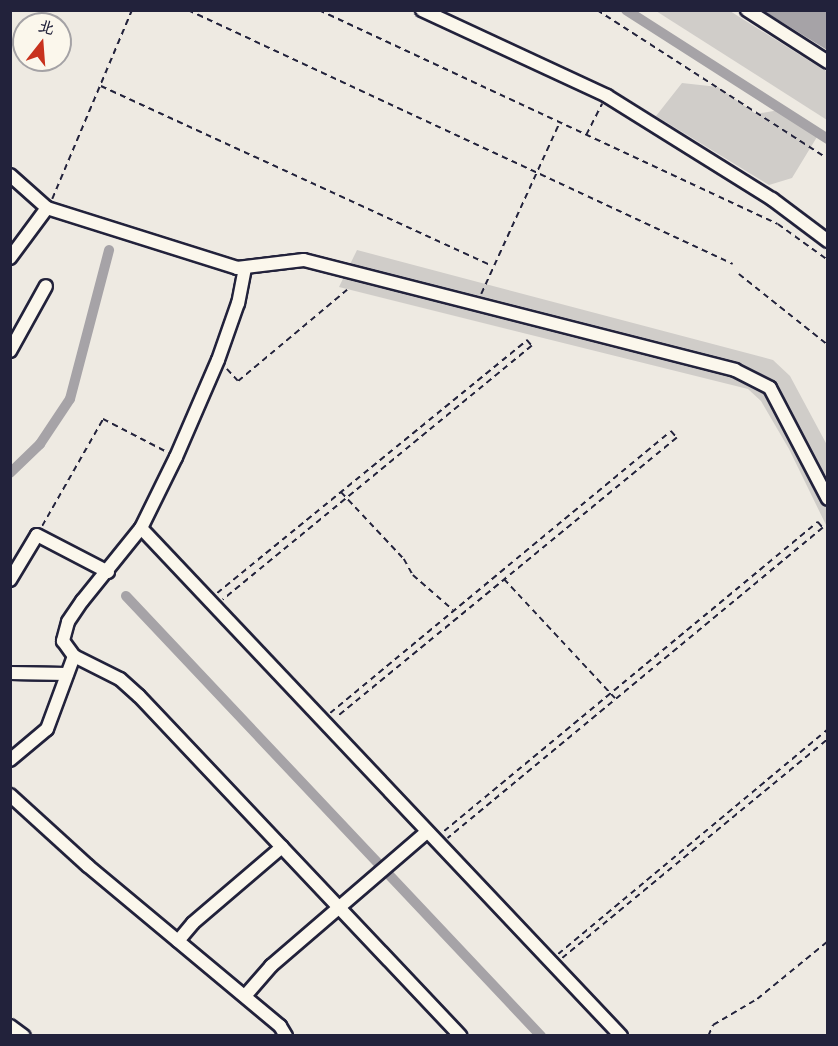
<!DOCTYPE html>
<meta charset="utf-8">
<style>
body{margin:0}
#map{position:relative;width:838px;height:1046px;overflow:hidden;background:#eeeae2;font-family:"Patrick Hand","LXGW WenKai TC",sans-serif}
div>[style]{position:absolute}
.green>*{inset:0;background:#d0cdc9}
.water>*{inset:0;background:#a6a3a7}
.canal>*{height:10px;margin:-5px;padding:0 5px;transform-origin:5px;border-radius:5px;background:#a6a3a7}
.path>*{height:1.5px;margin-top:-0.75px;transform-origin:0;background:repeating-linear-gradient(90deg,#22223b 0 6px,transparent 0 10.5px)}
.roads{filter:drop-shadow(2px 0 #22223b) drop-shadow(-2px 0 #22223b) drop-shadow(0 2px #22223b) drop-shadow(0 -2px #22223b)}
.minor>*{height:12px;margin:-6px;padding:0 6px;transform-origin:6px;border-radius:6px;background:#fbf7ec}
span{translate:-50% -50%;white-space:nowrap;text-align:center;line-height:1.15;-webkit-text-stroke:4.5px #fbf7ec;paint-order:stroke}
.frame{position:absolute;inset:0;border:12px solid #22223b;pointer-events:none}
.north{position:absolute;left:12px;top:12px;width:60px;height:60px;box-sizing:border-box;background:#fbf7ec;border:2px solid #a4a2a5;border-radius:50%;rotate:17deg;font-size:16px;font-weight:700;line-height:24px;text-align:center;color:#22223b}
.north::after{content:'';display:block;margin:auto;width:21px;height:27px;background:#c8321e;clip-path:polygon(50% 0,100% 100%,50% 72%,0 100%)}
</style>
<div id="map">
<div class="green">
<i style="clip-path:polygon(656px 11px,730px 11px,827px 72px,827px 120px)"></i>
<i style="clip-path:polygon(682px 83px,718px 87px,756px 114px,785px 109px,820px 132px,792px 178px,769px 185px,656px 116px)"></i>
<i style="clip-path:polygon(357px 250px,773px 360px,790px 376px,827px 445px,827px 527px,789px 449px,761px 401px,748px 389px,339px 287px)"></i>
</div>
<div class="water">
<i style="clip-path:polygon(764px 11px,827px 11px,827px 50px)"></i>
</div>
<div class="canal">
<i style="left:626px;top:10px;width:240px;rotate:32.6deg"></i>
<i style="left:10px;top:473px;width:42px;rotate:-44deg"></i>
<i style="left:40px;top:444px;width:54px;rotate:-56.3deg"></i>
<i style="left:70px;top:399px;width:154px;rotate:-75.3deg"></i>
<i style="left:126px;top:596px;width:605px;rotate:46.67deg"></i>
</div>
<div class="path">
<i style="left:188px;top:10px;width:601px;rotate:24.99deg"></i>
<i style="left:319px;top:10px;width:506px;rotate:25deg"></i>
<i style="left:778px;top:224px;width:62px;rotate:35.8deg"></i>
<i style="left:597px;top:10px;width:275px;rotate:32.8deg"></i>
<i style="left:101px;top:86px;width:430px;rotate:24.7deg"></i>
<i style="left:586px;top:135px;width:35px;rotate:-63deg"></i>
<i style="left:52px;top:199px;width:205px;rotate:-67.1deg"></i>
<i style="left:739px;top:274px;width:114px;rotate:38.6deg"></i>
<i style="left:481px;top:294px;width:187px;rotate:-65.4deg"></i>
<i style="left:227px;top:369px;width:16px;rotate:47deg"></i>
<i style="left:238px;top:381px;width:142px;rotate:-39.9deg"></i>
<i style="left:341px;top:492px;width:92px;rotate:46.8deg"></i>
<i style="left:404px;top:559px;width:18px;rotate:61deg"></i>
<i style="left:413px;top:575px;width:53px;rotate:41.2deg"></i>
<i style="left:42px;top:526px;width:123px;rotate:-60.3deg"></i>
<i style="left:103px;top:419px;width:72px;rotate:27.3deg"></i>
<i style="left:504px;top:579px;width:163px;rotate:47deg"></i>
<i style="left:217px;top:593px;width:400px;rotate:-39.2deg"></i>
<i style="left:527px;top:340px;width:8px;rotate:50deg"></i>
<i style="left:532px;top:346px;width:400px;rotate:140.6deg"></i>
<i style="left:330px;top:713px;width:442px;rotate:-39.6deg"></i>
<i style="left:671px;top:431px;width:9px;rotate:49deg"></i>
<i style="left:677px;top:438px;width:440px;rotate:140.6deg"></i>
<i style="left:444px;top:831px;width:485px;rotate:-39.6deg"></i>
<i style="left:818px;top:522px;width:8px;rotate:50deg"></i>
<i style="left:823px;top:528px;width:487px;rotate:140.4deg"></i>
<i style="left:558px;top:954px;width:351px;rotate:-39.8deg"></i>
<i style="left:562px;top:958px;width:345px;rotate:-39.5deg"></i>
<i style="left:708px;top:1036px;width:12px;rotate:-66deg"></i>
<i style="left:713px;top:1025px;width:51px;rotate:-30.6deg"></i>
<i style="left:757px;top:999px;width:92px;rotate:-39.2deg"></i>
</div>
<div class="roads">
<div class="minor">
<i style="left:422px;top:10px;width:204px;rotate:24.9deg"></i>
<i style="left:607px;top:96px;width:195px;rotate:32deg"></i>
<i style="left:772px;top:199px;width:70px;rotate:36.9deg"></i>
<i style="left:747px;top:10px;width:96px;rotate:32.7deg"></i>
<i style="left:10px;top:175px;width:50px;rotate:41.7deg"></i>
<i style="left:47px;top:208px;width:199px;rotate:17.5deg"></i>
<i style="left:237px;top:268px;width:67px;rotate:-6.8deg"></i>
<i style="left:304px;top:260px;width:445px;rotate:14.3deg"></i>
<i style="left:735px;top:370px;width:39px;rotate:27deg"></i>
<i style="left:770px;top:388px;width:125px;rotate:62.4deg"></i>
<i style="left:10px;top:258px;width:62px;rotate:-53.5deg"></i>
<i style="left:245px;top:268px;width:36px;rotate:101deg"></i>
<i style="left:238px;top:303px;width:60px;rotate:109.3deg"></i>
<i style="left:218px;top:360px;width:106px;rotate:113.4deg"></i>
<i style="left:176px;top:457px;width:79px;rotate:116.2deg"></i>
<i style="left:141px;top:528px;width:94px;rotate:128.9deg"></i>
<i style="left:82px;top:601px;width:25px;rotate:124deg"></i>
<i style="left:68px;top:622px;width:20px;rotate:105deg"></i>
<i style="left:63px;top:641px;width:19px;rotate:54deg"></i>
<i style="left:74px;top:656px;width:51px;rotate:26.6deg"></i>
<i style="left:120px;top:679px;width:25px;rotate:42deg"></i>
<i style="left:139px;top:696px;width:468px;rotate:46.6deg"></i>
<i style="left:10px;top:351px;width:74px;rotate:-61deg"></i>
<i style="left:141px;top:528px;width:699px;rotate:46.62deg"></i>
<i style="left:10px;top:580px;width:52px;rotate:-59deg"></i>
<i style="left:37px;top:535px;width:80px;rotate:27.5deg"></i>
<i style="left:10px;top:673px;width:57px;rotate:1deg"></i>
<i style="left:10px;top:760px;width:48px;rotate:-40deg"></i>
<i style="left:47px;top:729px;width:78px;rotate:-69.7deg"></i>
<i style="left:10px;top:795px;width:105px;rotate:42.3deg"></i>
<i style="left:88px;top:866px;width:250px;rotate:39.8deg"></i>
<i style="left:280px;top:1026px;width:12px;rotate:59deg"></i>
<i style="left:178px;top:941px;width:23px;rotate:-50deg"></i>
<i style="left:193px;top:923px;width:117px;rotate:-40.5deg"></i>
<i style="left:245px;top:996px;width:40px;rotate:-49deg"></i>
<i style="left:271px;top:966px;width:206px;rotate:-40.7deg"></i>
<i style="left:10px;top:1026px;width:17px;rotate:36deg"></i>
</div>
</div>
<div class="frame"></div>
<div class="north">北</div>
</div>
